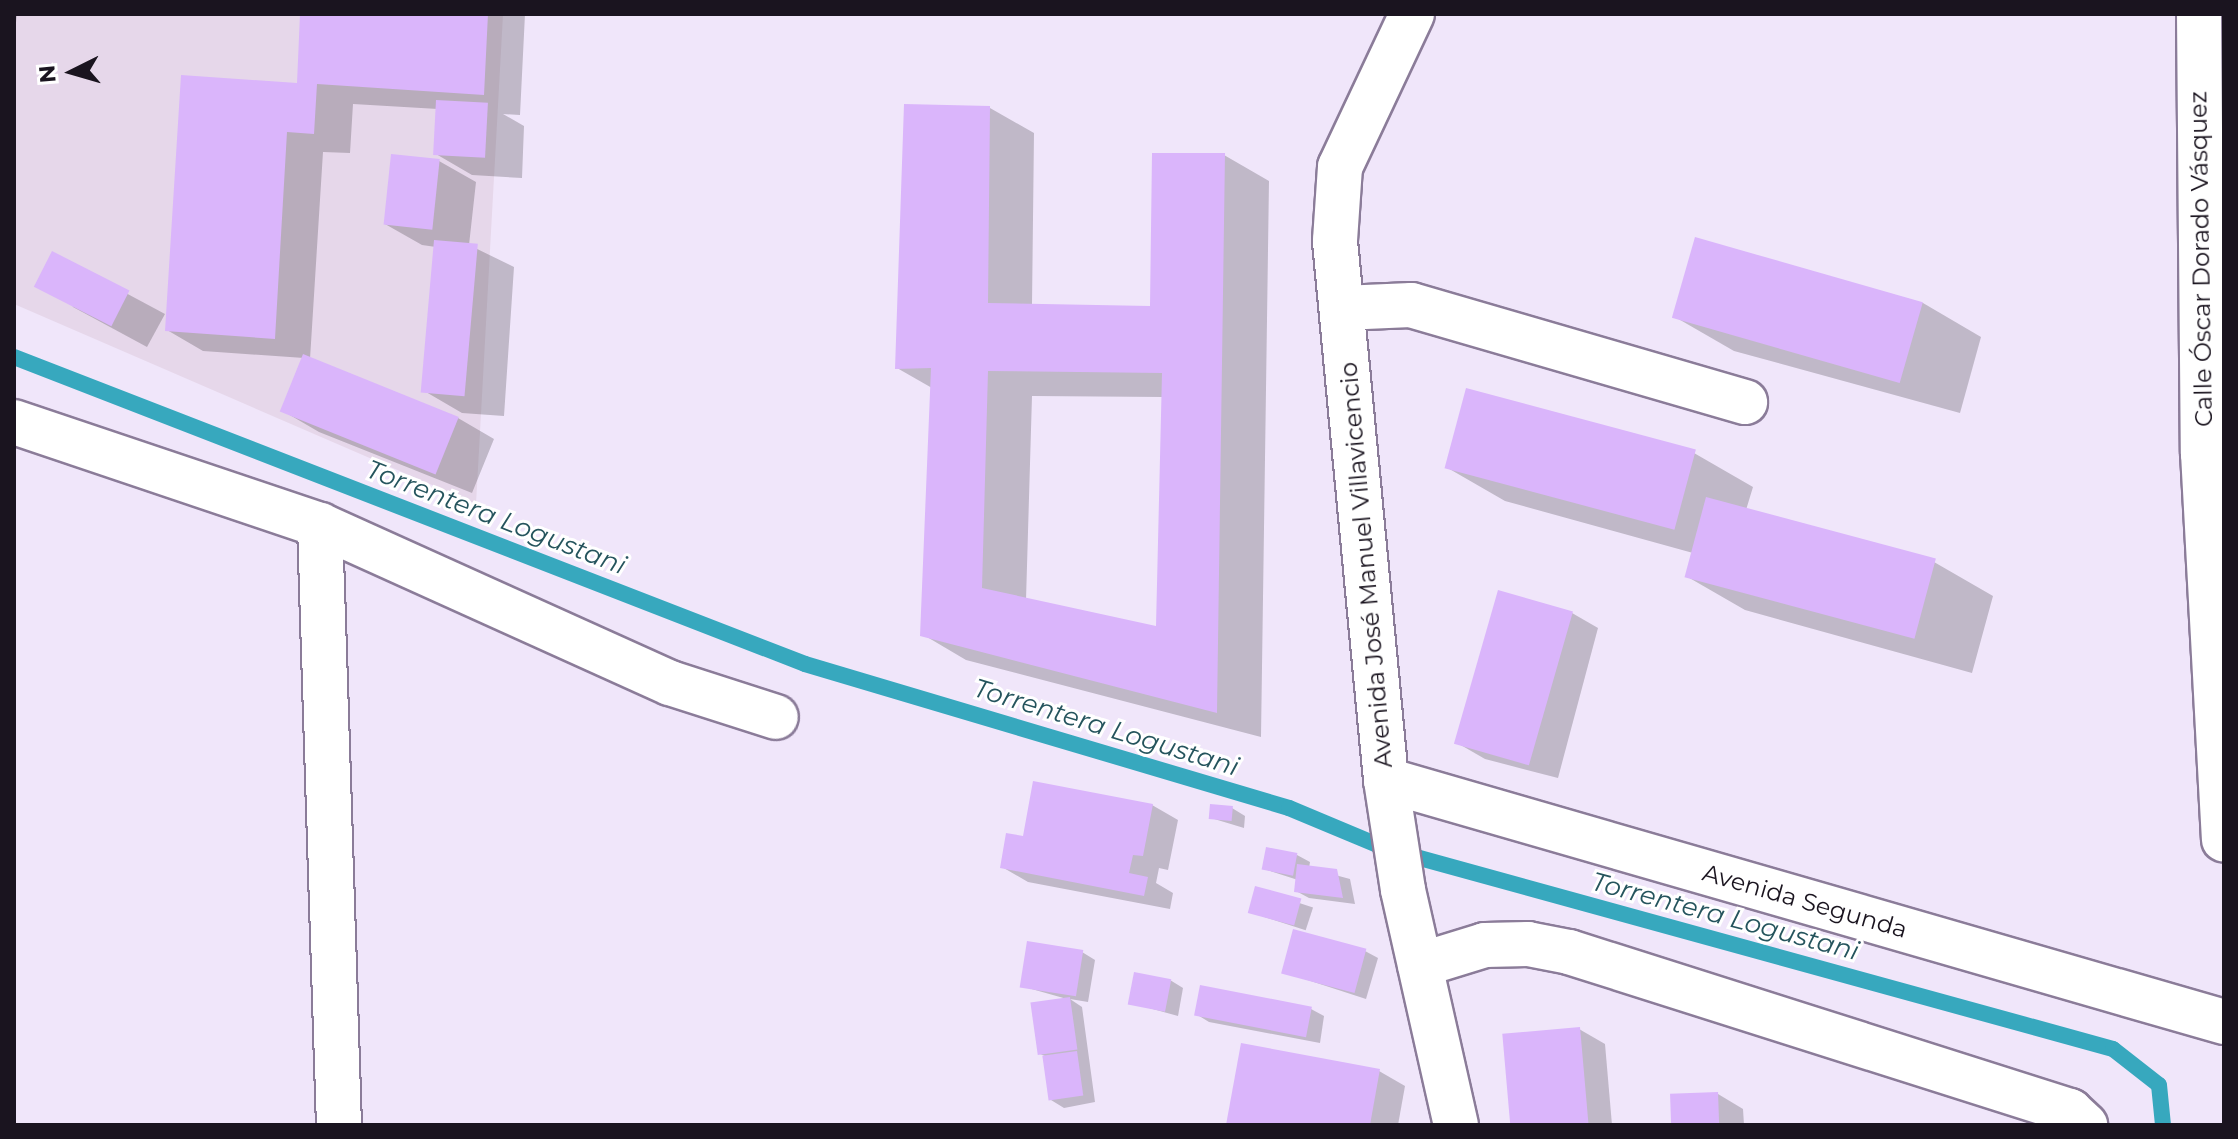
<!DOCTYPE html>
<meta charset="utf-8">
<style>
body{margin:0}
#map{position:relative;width:2238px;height:1139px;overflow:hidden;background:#f0e6fa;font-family:Montserrat,sans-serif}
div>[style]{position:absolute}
.industrial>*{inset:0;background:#e6d7ea}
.shadow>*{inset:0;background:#0003;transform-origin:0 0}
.stream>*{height:16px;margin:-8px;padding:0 8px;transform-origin:8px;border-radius:8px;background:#37a8be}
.building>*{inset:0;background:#dab5fb;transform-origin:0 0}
.roads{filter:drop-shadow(2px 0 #8b7c99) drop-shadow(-2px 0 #8b7c99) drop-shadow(0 2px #8b7c99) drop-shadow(0 -2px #8b7c99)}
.minor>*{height:44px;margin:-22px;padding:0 22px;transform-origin:22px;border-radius:22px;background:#fff}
.tertiary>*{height:44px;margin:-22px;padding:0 22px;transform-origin:22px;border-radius:22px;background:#fff}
.secondary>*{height:44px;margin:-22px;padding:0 22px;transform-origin:22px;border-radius:22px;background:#fff}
span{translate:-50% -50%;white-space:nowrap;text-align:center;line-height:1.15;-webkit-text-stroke:6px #fff;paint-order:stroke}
.street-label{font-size:24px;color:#1a141f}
.water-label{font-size:26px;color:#25545d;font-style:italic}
.frame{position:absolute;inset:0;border:16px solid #1a141f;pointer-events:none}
.north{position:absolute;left:32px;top:32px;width:80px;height:80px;-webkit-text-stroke:6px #fff;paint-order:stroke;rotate:265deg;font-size:22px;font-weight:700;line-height:32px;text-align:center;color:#1a141f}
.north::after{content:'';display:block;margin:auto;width:28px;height:36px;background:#1a141f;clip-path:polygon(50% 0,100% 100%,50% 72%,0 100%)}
</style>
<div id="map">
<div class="industrial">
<i style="clip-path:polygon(14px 14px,503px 14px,476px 504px,14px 304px)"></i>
</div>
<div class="shadow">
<i style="clip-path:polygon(14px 14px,17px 14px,14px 39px)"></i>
<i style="clip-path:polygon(302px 14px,525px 14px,520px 115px,503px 114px,524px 126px,522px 178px,472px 175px,436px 154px,438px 109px,353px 104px,350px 153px,323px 152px,310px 359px,458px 418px,494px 439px,472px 493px,319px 432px,283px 411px,304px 358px,203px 351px,167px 330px,299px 85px)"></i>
<i style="clip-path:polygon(evenodd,990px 108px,1034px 133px,1032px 306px,1152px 308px,1224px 155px,1269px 181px,1261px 737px,966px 660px,922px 634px,932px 388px,897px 368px,990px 108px,1032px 396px,1163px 397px,1158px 628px,1026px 600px,1032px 396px)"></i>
<i style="clip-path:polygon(439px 161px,476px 182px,469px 245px,514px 267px,504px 416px,462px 413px,426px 392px,436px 247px,422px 245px,385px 224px)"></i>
<i style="clip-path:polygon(1696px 239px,1923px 303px,1981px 337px,1960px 413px,1734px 351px,1675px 317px)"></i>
<i style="clip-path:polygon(53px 254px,165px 314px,147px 347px,73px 307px)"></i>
<i style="clip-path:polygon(1694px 453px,1753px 487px,1746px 510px,1934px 562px,1993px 596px,1972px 673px,1745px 610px,1686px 576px,1693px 553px,1505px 501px,1446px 467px)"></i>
<i style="clip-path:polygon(1572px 613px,1598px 628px,1558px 778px,1485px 759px,1459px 744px)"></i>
<i style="clip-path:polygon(1152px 805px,1178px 820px,1168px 870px,1159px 868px,1156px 883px,1173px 893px,1170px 909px,1028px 882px,1002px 867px)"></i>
<i style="clip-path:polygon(1232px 808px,1245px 816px,1244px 828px,1211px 818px)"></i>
<i style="clip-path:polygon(1297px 855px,1310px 862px,1309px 868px,1350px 879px,1355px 904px,1309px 898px,1296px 891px,1298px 880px,1264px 869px)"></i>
<i style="left:1256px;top:889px;width:60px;height:24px;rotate:18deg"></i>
<i style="clip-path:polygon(1365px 951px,1378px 958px,1366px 999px,1283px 972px)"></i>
<i style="clip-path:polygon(1082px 952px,1095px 960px,1088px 1002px,1070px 999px,1082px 1007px,1095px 1102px,1064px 1108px,1051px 1100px,1045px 1056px,1040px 1054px,1067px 999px,1021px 986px)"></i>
<i style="clip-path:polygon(1170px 980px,1183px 988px,1178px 1016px,1131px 1003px)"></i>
<i style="clip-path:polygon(1311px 1009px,1324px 1016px,1320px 1043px,1209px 1022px,1196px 1014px)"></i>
<i style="clip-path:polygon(1579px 1029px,1605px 1044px,1612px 1125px,1511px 1125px)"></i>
<i style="clip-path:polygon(1379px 1071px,1405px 1086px,1398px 1125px,1228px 1125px)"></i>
<i style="clip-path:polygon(1718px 1094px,1743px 1109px,1744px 1125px,1673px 1125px)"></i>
</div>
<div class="stream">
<i style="left:14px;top:357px;width:848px;rotate:21.21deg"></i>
<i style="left:805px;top:664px;width:505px;rotate:16.57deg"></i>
<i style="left:1289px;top:808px;width:106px;rotate:22.7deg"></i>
<i style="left:1387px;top:849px;width:753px;rotate:15.4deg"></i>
<i style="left:2113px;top:1049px;width:58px;rotate:38deg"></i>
<i style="left:2159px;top:1085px;width:40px;rotate:84.3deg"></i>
</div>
<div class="building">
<i style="clip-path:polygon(300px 14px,488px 14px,484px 95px,317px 84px,314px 134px,287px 132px,275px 339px,165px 331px,181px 75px,297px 83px)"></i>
<i style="left:436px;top:100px;width:52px;height:55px;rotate:3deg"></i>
<i style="clip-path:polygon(evenodd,904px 104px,990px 106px,988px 303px,1150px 306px,1152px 153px,1225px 153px,1217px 713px,920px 636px,931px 368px,895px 369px,904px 104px,988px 371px,1162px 373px,1156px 626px,982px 588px,988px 371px)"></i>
<i style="left:391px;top:154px;width:49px;height:71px;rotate:6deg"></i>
<i style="left:1695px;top:237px;width:237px;height:84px;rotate:16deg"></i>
<i style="left:434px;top:240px;width:44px;height:153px;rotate:5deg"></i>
<i style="left:52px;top:251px;width:87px;height:40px;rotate:27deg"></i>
<i style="left:303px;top:354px;width:168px;height:62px;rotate:22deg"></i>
<i style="left:1466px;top:388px;width:238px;height:83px;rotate:15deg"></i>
<i style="left:1706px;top:497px;width:238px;height:83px;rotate:15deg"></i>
<i style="left:1498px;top:590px;width:78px;height:160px;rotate:16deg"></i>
<i style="clip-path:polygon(1033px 781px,1153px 804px,1143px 856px,1133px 855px,1129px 873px,1148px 877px,1144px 896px,1000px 868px,1006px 833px,1023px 836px)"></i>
<i style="left:1210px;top:804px;width:23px;height:15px;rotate:5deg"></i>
<i style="left:1266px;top:847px;width:32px;height:23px;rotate:11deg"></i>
<i style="clip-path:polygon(1297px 864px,1337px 869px,1343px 898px,1294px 892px)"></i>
<i style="left:1255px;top:886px;width:48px;height:28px;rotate:15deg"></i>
<i style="left:1293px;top:929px;width:76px;height:46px;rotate:15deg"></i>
<i style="left:1027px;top:941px;width:57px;height:47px;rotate:9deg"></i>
<i style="left:1134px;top:972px;width:38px;height:33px;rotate:11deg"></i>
<i style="left:1200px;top:985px;width:114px;height:31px;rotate:11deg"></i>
<i style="left:1070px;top:997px;width:53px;height:40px;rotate:82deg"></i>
<i style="left:1580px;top:1027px;width:98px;height:78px;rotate:85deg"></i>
<i style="clip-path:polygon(1241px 1043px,1380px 1069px,1370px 1125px,1226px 1125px)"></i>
<i style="left:1077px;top:1051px;width:45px;height:35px;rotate:82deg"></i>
<i style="left:1718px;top:1092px;width:33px;height:48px;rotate:88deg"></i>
</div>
<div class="roads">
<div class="minor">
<i style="left:1342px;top:308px;width:69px;rotate:-2.5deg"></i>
<i style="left:1411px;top:305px;width:348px;rotate:16.2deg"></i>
<i style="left:14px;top:422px;width:323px;rotate:18.6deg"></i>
<i style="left:320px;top:525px;width:384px;rotate:24.3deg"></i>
<i style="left:670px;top:683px;width:111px;rotate:17.8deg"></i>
<i style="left:2203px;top:453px;width:387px;rotate:86.9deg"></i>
<i style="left:320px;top:525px;width:600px;rotate:88.19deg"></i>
<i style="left:1386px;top:780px;width:872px;rotate:16.11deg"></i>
<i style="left:1420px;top:965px;width:68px;rotate:-17.1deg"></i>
<i style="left:1485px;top:945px;width:43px;rotate:-1.3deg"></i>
<i style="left:1528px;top:944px;width:42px;rotate:11deg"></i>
<i style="left:1569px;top:952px;width:526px;rotate:17.61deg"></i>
<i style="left:2070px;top:1111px;width:21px;rotate:43deg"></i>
</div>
<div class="tertiary">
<i style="left:2199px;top:14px;width:439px;rotate:89.5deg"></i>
<i style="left:2203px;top:453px;width:21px;rotate:-3deg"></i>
</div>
<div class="secondary">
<i style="left:1412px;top:14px;width:169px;rotate:115.2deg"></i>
<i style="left:1340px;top:167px;width:74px;rotate:93.9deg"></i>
<i style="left:1335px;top:241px;width:541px;rotate:84.59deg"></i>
<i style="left:1386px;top:780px;width:111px;rotate:81.2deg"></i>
<i style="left:1403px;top:890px;width:241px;rotate:77.3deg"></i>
</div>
</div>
<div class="street-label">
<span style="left:2201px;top:259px;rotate:-91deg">Calle Óscar Dorado Vásquez</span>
<span style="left:1366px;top:565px;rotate:-95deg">Avenida José Manuel Villavicencio</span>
<span style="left:1805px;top:901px;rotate:16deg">Avenida Segunda</span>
</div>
<div class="water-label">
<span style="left:496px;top:518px;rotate:21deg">Torrentera Logustani</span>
<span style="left:1106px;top:728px;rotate:17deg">Torrentera Logustani</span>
<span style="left:1725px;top:917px;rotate:15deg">Torrentera Logustani</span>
</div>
<div class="frame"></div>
<div class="north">N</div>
</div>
